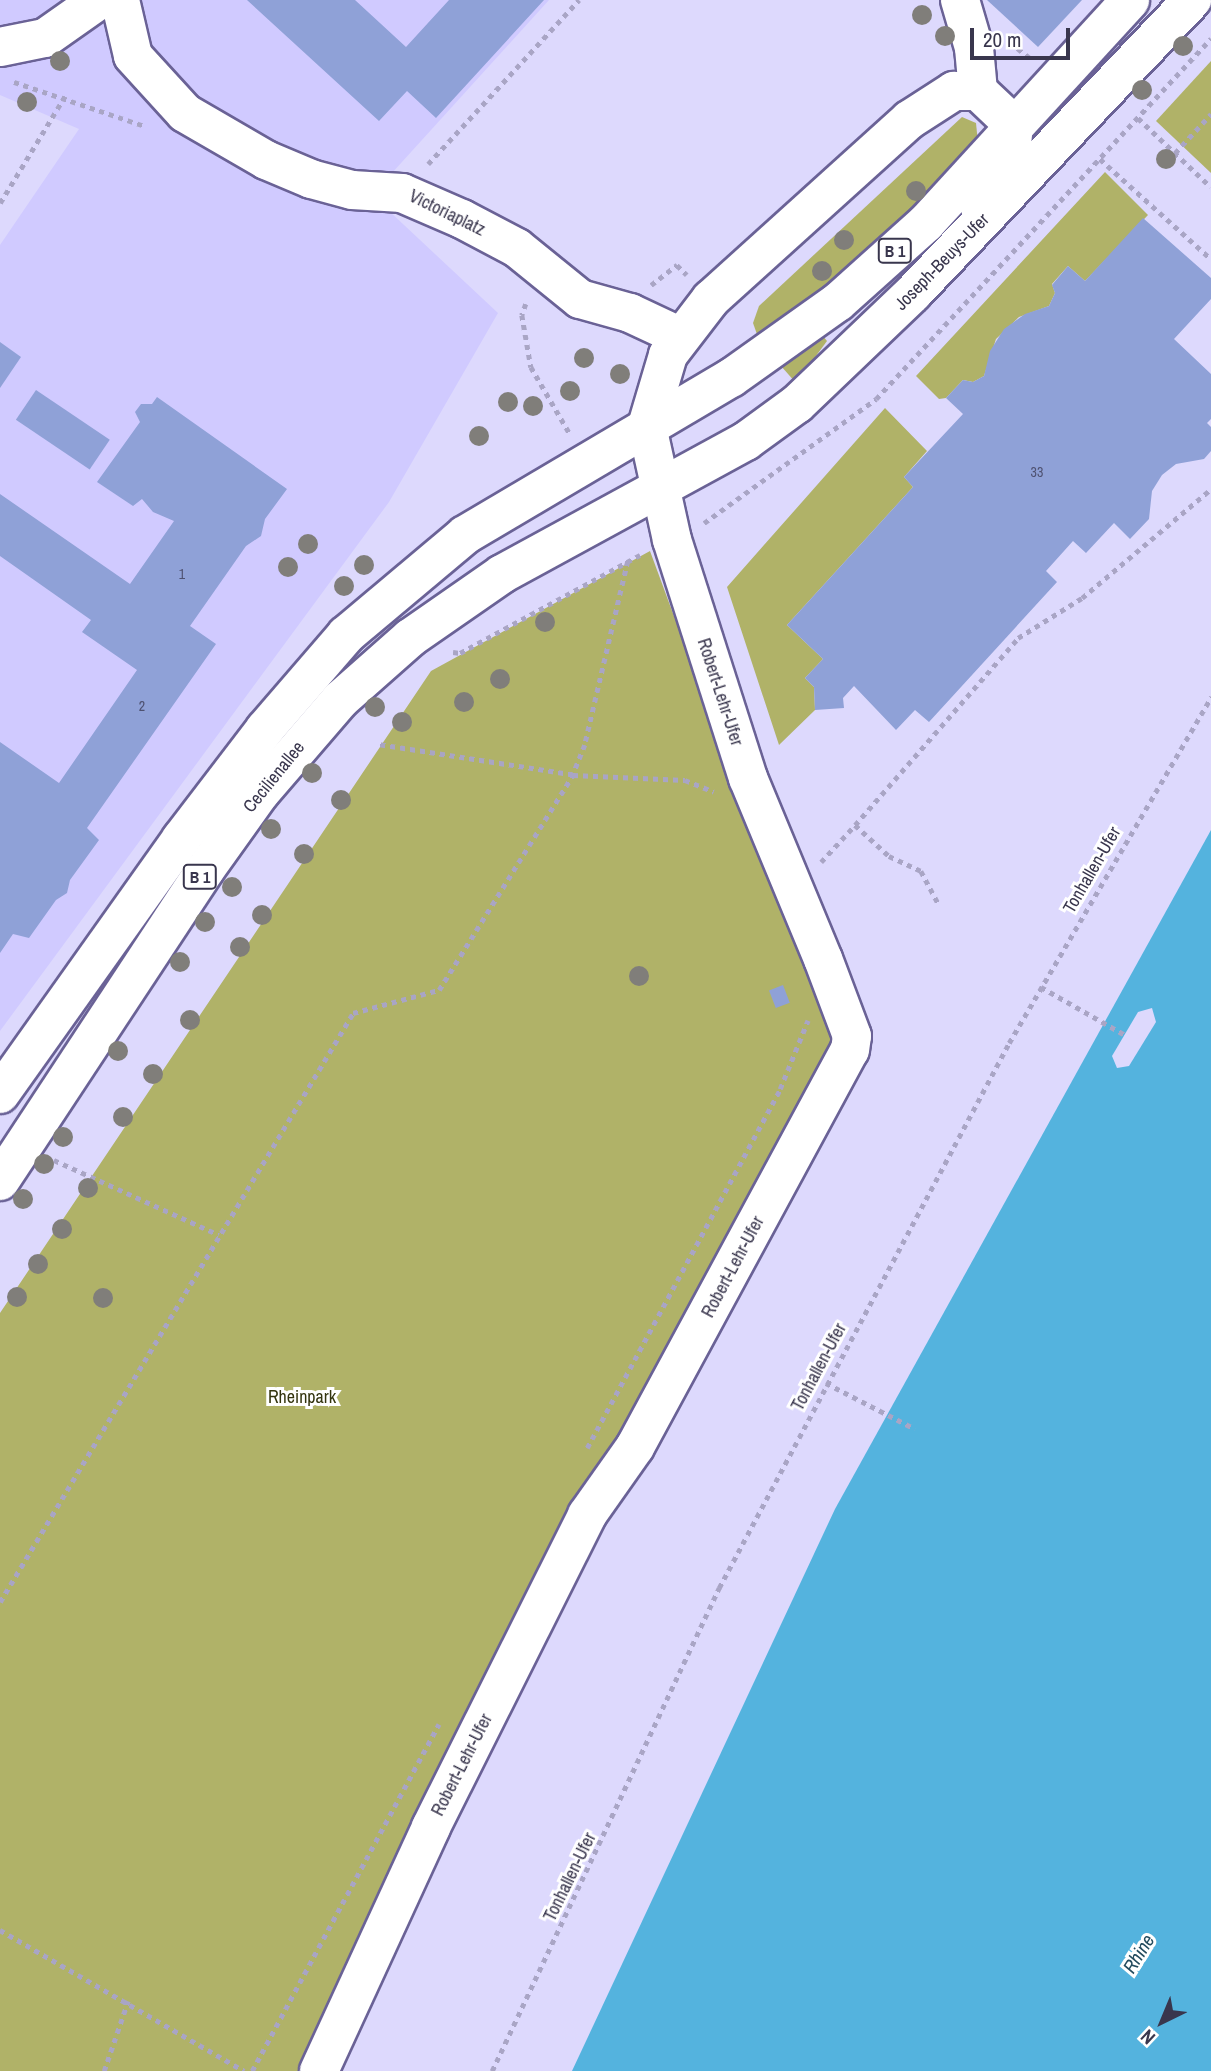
<!DOCTYPE html>
<style>
body{margin:0}
#map{position:relative;width:1211px;height:2071px;overflow:hidden;background:#ddd9fd;font-family:"Archivo Narrow",sans-serif}
div>[style]{position:absolute}
.built>*{inset:0;background:#d0caff}
.green>*{inset:0;background:#b0b268}
.water>*{inset:0;background:#54b3de}
.pier>*{inset:0;background:#ddd9fd}
.building>*{inset:0;background:#8fa1d7;transform-origin:0 0}
.path>*{height:4.5px;margin-top:-2.25px;transform-origin:0;background:repeating-linear-gradient(90deg,#a9a5c5 0 5px,transparent 0 10px)}
.roads{filter:drop-shadow(2px 0 #6a6296) drop-shadow(-2px 0 #6a6296) drop-shadow(0 2px #6a6296) drop-shadow(0 -2px #6a6296)}
.minor>*{height:38px;margin:-19px;padding:0 19px;transform-origin:19px;border-radius:19px;background:#fff}
.major>*{height:38px;margin:-19px;padding:0 19px;transform-origin:19px;border-radius:19px;background:#fff}
.trees>*{width:20px;height:20px;margin:-10px;border-radius:50%;background:#807e7a}
span{translate:-50% -50%;white-space:nowrap;text-align:center;line-height:1.15;-webkit-text-stroke:6px #fff;paint-order:stroke}
.number-label{font-size:14px;color:#4e5170}
.number-label span{-webkit-text-stroke-width:0}
.shield-label span{padding:2px 5px;background:#fff;border:2px solid;border-radius:5px;-webkit-text-stroke-width:0}
.shield-label{font-size:16px;color:#39364d;font-weight:700}
.street-label{font-size:18px;color:#39364d}
.park-label{font-size:18px;color:#33340e}
.water-label{font-size:19px;color:#244c5f;font-style:italic}
.north{position:absolute;left:1127px;top:1987px;width:70px;height:70px;-webkit-text-stroke:5px #fff;paint-order:stroke;rotate:223deg;font-size:19px;font-weight:700;line-height:28px;text-align:center;color:#39364d}
.north::after{content:'';display:block;margin:auto;width:24px;height:32px;background:#39364d;clip-path:polygon(50% 0,100% 100%,50% 72%,0 100%)}
.scale{position:absolute;left:970px;top:28px;width:100px;height:32px;box-sizing:border-box;border:4px solid #39364d;border-top:0;padding-left:9px;font-size:21px;line-height:24px;white-space:nowrap;color:#39364d;-webkit-text-stroke:5px #fff;paint-order:stroke}
</style>
<div id="map">
<div class="built">
<i style="clip-path:polygon(0 0,549px 0,372px 195px,498px 313px,389px 502px,0 1031px,0 245px,79px 129px,0 95px)"></i>
</div>
<div class="green">
<i style="clip-path:polygon(1211px 61px,1211px 173px,1156px 121px)"></i>
<i style="clip-path:polygon(962px 117px,976px 123px,978px 143px,848px 273px,759px 340px,753px 323px,759px 306px)"></i>
<i style="clip-path:polygon(1105px 172px,1148px 215px,1085px 281px,1068px 266px,1052px 284px,1055px 293px,1049px 306px,1019px 317px,996px 339px,984px 376px,973px 382px,963px 380px,946px 398px,939px 399px,916px 376px)"></i>
<i style="clip-path:polygon(823px 336px,827px 341px,796px 383px,781px 366px)"></i>
<i style="clip-path:polygon(885px 408px,927px 451px,904px 477px,913px 487px,787px 625px,823px 659px,805px 678px,814px 687px,815px 710px,779px 745px,727px 587px)"></i>
<i style="clip-path:polygon(650px 551px,783px 912px,836px 1040px,588px 1496px,304px 2071px,0 2071px,0 1313px,431px 671px)"></i>
</div>
<div class="water">
<i style="clip-path:polygon(1211px 830px,1211px 2071px,572px 2071px,835px 1509px)"></i>
</div>
<div class="pier">
<i style="clip-path:polygon(1152px 1008px,1156px 1022px,1129px 1066px,1117px 1068px,1112px 1056px,1138px 1012px)"></i>
</div>
<div class="building">
<i style="clip-path:polygon(247px 0,355px 0,406px 47px,449px 0,544px 0,436px 118px,407px 91px,379px 121px)"></i>
<i style="clip-path:polygon(987px 0,1082px 0,1038px 47px)"></i>
<i style="clip-path:polygon(1143px 218px,1211px 278px,1211px 299px,1174px 339px,1211px 374px,1211px 419px,1207px 423px,1211px 427px,1211px 451px,1204px 459px,1176px 464px,1162px 475px,1152px 491px,1149px 519px,1130px 539px,1114px 523px,1086px 553px,1073px 541px,1046px 571px,1057px 582px,929px 722px,915px 710px,896px 730px,854px 686px,843px 698px,844px 708px,815px 710px,814px 687px,805px 678px,823px 659px,787px 625px,913px 487px,904px 477px,963px 414px,946px 398px,963px 380px,973px 382px,984px 376px,990px 351px,1004px 329px,1025px 314px,1049px 306px,1055px 293px,1052px 285px,1068px 266px,1085px 281px)"></i>
<i style="clip-path:polygon(0 342px,21px 357px,0 388px)"></i>
<i style="left:36px;top:390px;width:89px;height:36px;rotate:34deg"></i>
<i style="clip-path:polygon(157px 397px,287px 489px,265px 519px,261px 536px,246px 546px,190px 626px,216px 644px,87px 828px,99px 840px,70px 880px,67px 893px,56px 900px,29px 938px,13px 934px,0 953px,0 742px,59px 783px,137px 670px,82px 632px,91px 620px,0 556px,0 494px,130px 584px,174px 521px,153px 512px,142px 499px,133px 506px,97px 482px,140px 422px,135px 412px,141px 404px,152px 404px)"></i>
<i style="left:783px;top:985px;width:19px;height:15px;rotate:69deg"></i>
</div>
<div class="path">
<i style="left:1010px;top:42px;width:26px;rotate:39deg"></i>
<i style="left:14px;top:82px;width:138px;rotate:18.6deg"></i>
<i style="left:1138px;top:118px;width:100px;rotate:43.4deg"></i>
<i style="left:1175px;top:153px;width:53px;rotate:-47.3deg"></i>
<i style="left:1100px;top:159px;width:149px;rotate:42deg"></i>
<i style="left:428px;top:164px;width:223px;rotate:-47.4deg"></i>
<i style="left:0;top:203px;width:125px;rotate:-58.7deg"></i>
<i style="left:651px;top:285px;width:33px;rotate:-38deg"></i>
<i style="left:677px;top:265px;width:14px;rotate:45deg"></i>
<i style="left:526px;top:304px;width:12px;rotate:110deg"></i>
<i style="left:522px;top:315px;width:53px;rotate:80.2deg"></i>
<i style="left:531px;top:367px;width:78px;rotate:59.8deg"></i>
<i style="left:704px;top:523px;width:212px;rotate:-35.8deg"></i>
<i style="left:876px;top:399px;width:492px;rotate:-47.1deg"></i>
<i style="left:628px;top:561px;width:189px;rotate:103.2deg"></i>
<i style="left:585px;top:745px;width:32px;rotate:112deg"></i>
<i style="left:573px;top:775px;width:112px;rotate:2.6deg"></i>
<i style="left:685px;top:780px;width:31px;rotate:22deg"></i>
<i style="left:453px;top:652px;width:7px;rotate:8deg"></i>
<i style="left:460px;top:653px;width:205px;rotate:-28.6deg"></i>
<i style="left:855px;top:825px;width:248px;rotate:-48.9deg"></i>
<i style="left:1018px;top:638px;width:75px;rotate:-32deg"></i>
<i style="left:1082px;top:598px;width:169px;rotate:-40.2deg"></i>
<i style="left:821px;top:862px;width:50px;rotate:-47.4deg"></i>
<i style="left:855px;top:825px;width:46px;rotate:42.4deg"></i>
<i style="left:889px;top:856px;width:35px;rotate:25deg"></i>
<i style="left:921px;top:871px;width:38px;rotate:62deg"></i>
<i style="left:1041px;top:987px;width:97px;rotate:29.7deg"></i>
<i style="left:54px;top:1160px;width:181px;rotate:24.4deg"></i>
<i style="left:826px;top:1383px;width:100px;rotate:27.3deg"></i>
<i style="left:587px;top:1448px;width:408px;rotate:-61.7deg"></i>
<i style="left:780px;top:1089px;width:74px;rotate:-67.9deg"></i>
<i style="left:0;top:1602px;width:687px;rotate:-59.06deg"></i>
<i style="left:353px;top:1013px;width:89px;rotate:-15deg"></i>
<i style="left:439px;top:990px;width:253px;rotate:-58.1deg"></i>
<i style="left:573px;top:775px;width:199px;rotate:-171.1deg"></i>
<i style="left:0;top:1930px;width:282px;rotate:30deg"></i>
<i style="left:104px;top:2071px;width:74px;rotate:-71.1deg"></i>
<i style="left:252px;top:2071px;width:394px;rotate:-61.7deg"></i>
<i style="left:492px;top:2071px;width:534px;rotate:-64.83deg"></i>
<i style="left:719px;top:1588px;width:617px;rotate:-61.98deg"></i>
<i style="left:1009px;top:1043px;width:401px;rotate:-59.7deg"></i>
</div>
<div class="roads">
<div class="minor">
<i style="left:120px;top:0;width:57px;rotate:76.9deg"></i>
<i style="left:133px;top:56px;width:77px;rotate:47.6deg"></i>
<i style="left:185px;top:113px;width:94px;rotate:30.1deg"></i>
<i style="left:266px;top:160px;width:49px;rotate:22.9deg"></i>
<i style="left:311px;top:179px;width:42px;rotate:15deg"></i>
<i style="left:352px;top:190px;width:50px;rotate:3.4deg"></i>
<i style="left:402px;top:193px;width:65px;rotate:23.4deg"></i>
<i style="left:462px;top:219px;width:62px;rotate:27.8deg"></i>
<i style="left:517px;top:248px;width:81px;rotate:39deg"></i>
<i style="left:580px;top:299px;width:52px;rotate:15.6deg"></i>
<i style="left:630px;top:313px;width:54px;rotate:25.1deg"></i>
<i style="left:960px;top:0;width:50px;rotate:73.7deg"></i>
<i style="left:974px;top:48px;width:43px;rotate:84.7deg"></i>
<i style="left:978px;top:91px;width:50px;rotate:43.4deg"></i>
<i style="left:1014px;top:125px;width:38px;rotate:96deg"></i>
<i style="left:1010px;top:163px;width:54px;rotate:123.7deg"></i>
<i style="left:0;top:47px;width:46px;rotate:-11.3deg"></i>
<i style="left:45px;top:38px;width:66px;rotate:-35.1deg"></i>
<i style="left:319px;top:2071px;width:268px;rotate:-65.3deg"></i>
<i style="left:431px;top:1827px;width:349px;rotate:-63.4deg"></i>
<i style="left:587px;top:1515px;width:83px;rotate:-54.8deg"></i>
<i style="left:635px;top:1447px;width:451px;rotate:-61.6deg"></i>
<i style="left:850px;top:1050px;width:14px;rotate:-82deg"></i>
<i style="left:852px;top:1036px;width:82px;rotate:-110.6deg"></i>
<i style="left:823px;top:959px;width:196px;rotate:-112.5deg"></i>
<i style="left:748px;top:778px;width:250px;rotate:-107.7deg"></i>
<i style="left:672px;top:540px;width:117px;rotate:-102.4deg"></i>
<i style="left:647px;top:426px;width:74px;rotate:-73.5deg"></i>
<i style="left:668px;top:355px;width:71px;rotate:-52.5deg"></i>
<i style="left:711px;top:299px;width:267px;rotate:-42.1deg"></i>
<i style="left:909px;top:120px;width:54px;rotate:-32.8deg"></i>
<i style="left:954px;top:91px;width:24px"></i>
</div>
<div class="major">
<i style="left:0;top:1094px;width:313px;rotate:-54.6deg"></i>
<i style="left:181px;top:839px;width:138px;rotate:-52.6deg"></i>
<i style="left:265px;top:729px;width:124px;rotate:-49.2deg"></i>
<i style="left:346px;top:635px;width:155px;rotate:-40deg"></i>
<i style="left:465px;top:535px;width:309px;rotate:-30.6deg"></i>
<i style="left:731px;top:378px;width:131px;rotate:-35.4deg"></i>
<i style="left:838px;top:302px;width:118px;rotate:-41.9deg"></i>
<i style="left:926px;top:223px;width:302px;rotate:-47.5deg"></i>
<i style="left:0;top:1181px;width:372px;rotate:-56.6deg"></i>
<i style="left:205px;top:870px;width:95px;rotate:-54.5deg"></i>
<i style="left:260px;top:793px;width:123px;rotate:-49.3deg"></i>
<i style="left:340px;top:700px;width:94px;rotate:-41.5deg"></i>
<i style="left:410px;top:638px;width:112px;rotate:-34.8deg"></i>
<i style="left:502px;top:574px;width:278px;rotate:-28.6deg"></i>
<i style="left:746px;top:441px;width:63px;rotate:-36deg"></i>
<i style="left:797px;top:404px;width:161px;rotate:-43.7deg"></i>
<i style="left:913px;top:293px;width:405px;rotate:-46.4deg"></i>
</div>
</div>
<div class="trees">
<i style="left:922px;top:15px"></i>
<i style="left:945px;top:36px"></i>
<i style="left:1183px;top:46px"></i>
<i style="left:60px;top:61px"></i>
<i style="left:1142px;top:90px"></i>
<i style="left:27px;top:102px"></i>
<i style="left:1166px;top:159px"></i>
<i style="left:916px;top:191px"></i>
<i style="left:844px;top:240px"></i>
<i style="left:822px;top:271px"></i>
<i style="left:584px;top:358px"></i>
<i style="left:620px;top:374px"></i>
<i style="left:570px;top:391px"></i>
<i style="left:508px;top:402px"></i>
<i style="left:533px;top:406px"></i>
<i style="left:479px;top:436px"></i>
<i style="left:308px;top:544px"></i>
<i style="left:364px;top:565px"></i>
<i style="left:288px;top:567px"></i>
<i style="left:344px;top:586px"></i>
<i style="left:545px;top:622px"></i>
<i style="left:500px;top:679px"></i>
<i style="left:464px;top:702px"></i>
<i style="left:375px;top:707px"></i>
<i style="left:402px;top:722px"></i>
<i style="left:312px;top:773px"></i>
<i style="left:341px;top:800px"></i>
<i style="left:271px;top:829px"></i>
<i style="left:304px;top:854px"></i>
<i style="left:232px;top:887px"></i>
<i style="left:262px;top:915px"></i>
<i style="left:205px;top:922px"></i>
<i style="left:240px;top:947px"></i>
<i style="left:180px;top:962px"></i>
<i style="left:639px;top:976px"></i>
<i style="left:190px;top:1020px"></i>
<i style="left:118px;top:1051px"></i>
<i style="left:153px;top:1074px"></i>
<i style="left:123px;top:1117px"></i>
<i style="left:63px;top:1137px"></i>
<i style="left:44px;top:1164px"></i>
<i style="left:88px;top:1188px"></i>
<i style="left:23px;top:1199px"></i>
<i style="left:62px;top:1229px"></i>
<i style="left:38px;top:1264px"></i>
<i style="left:17px;top:1297px"></i>
<i style="left:103px;top:1298px"></i>
</div>
<div class="number-label">
<span style="left:1037px;top:472px">33</span>
<span style="left:182px;top:574px">1</span>
<span style="left:142px;top:706px">2</span>
</div>
<div class="shield-label">
<span style="left:895px;top:251px">B 1</span>
<span style="left:200px;top:877px">B 1</span>
</div>
<div class="street-label">
<span style="left:447px;top:213px;rotate:26deg">Victoriaplatz</span>
<span style="left:942px;top:262px;rotate:-46deg">Joseph-Beuys-Ufer</span>
<span style="left:720px;top:692px;rotate:72deg">Robert-Lehr-Ufer</span>
<span style="left:274px;top:777px;rotate:-51deg">Cecilienallee</span>
<span style="left:1092px;top:870px;rotate:-60deg">Tonhallen-Ufer</span>
<span style="left:733px;top:1267px;rotate:-62deg">Robert-Lehr-Ufer</span>
<span style="left:819px;top:1367px;rotate:-62deg">Tonhallen-Ufer</span>
<span style="left:462px;top:1765px;rotate:-63deg">Robert-Lehr-Ufer</span>
<span style="left:570px;top:1877px;rotate:-64deg">Tonhallen-Ufer</span>
</div>
<div class="park-label">
<span style="left:302px;top:1397px">Rheinpark</span>
</div>
<div class="water-label">
<span style="left:1139px;top:1954px;rotate:-58deg">Rhine</span>
</div>
<div class="north">N</div>
<div class="scale">20 m</div>
</div>
